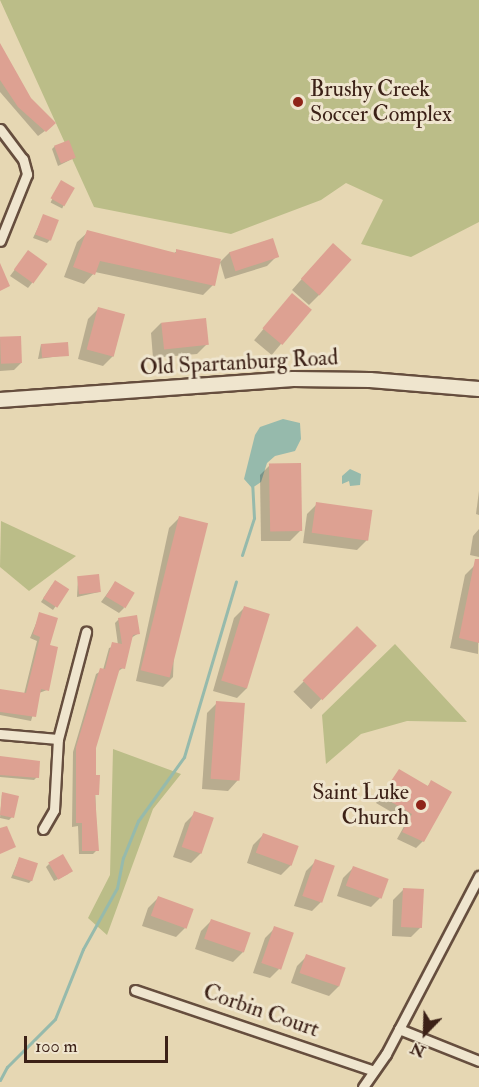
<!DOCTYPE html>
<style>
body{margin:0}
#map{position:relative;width:479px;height:1087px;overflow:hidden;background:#e6d7b3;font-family:"IM FELL Double Pica",serif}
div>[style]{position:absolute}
.green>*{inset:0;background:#bbbd88}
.water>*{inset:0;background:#96baac}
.shadow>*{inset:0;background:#0003;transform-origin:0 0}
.stream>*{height:3px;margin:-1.5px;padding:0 1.5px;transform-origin:1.5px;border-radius:1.5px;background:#96baac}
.building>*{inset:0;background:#dda192;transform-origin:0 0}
.roads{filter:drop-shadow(2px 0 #664e3e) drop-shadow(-2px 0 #664e3e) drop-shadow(0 2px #664e3e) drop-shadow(0 -2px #664e3e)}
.minor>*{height:9px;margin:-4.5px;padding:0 4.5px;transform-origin:4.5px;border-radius:4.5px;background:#efe5ce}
.secondary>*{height:14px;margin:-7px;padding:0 7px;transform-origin:7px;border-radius:7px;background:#efe5ce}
.dots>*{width:16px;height:16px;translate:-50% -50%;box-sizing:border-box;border:3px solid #efe5ce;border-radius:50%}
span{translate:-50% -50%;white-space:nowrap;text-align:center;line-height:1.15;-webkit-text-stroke:6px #efe5ce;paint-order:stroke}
.poi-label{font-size:22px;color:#3c2117}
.left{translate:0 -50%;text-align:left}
.right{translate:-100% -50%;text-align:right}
.street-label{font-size:22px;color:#3c2117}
.north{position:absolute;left:395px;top:1003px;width:60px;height:60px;-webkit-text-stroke:4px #efe5ce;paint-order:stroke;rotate:203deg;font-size:16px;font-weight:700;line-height:24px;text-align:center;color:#3c2117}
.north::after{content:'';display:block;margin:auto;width:21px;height:27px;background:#3c2117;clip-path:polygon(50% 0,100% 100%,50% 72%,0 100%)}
.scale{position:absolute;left:24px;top:1036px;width:144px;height:27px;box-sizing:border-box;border:3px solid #3c2117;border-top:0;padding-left:8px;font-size:18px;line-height:21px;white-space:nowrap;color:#3c2117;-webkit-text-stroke:4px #efe5ce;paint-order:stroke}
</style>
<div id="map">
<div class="green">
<i style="clip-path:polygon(0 0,479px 0,479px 222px,411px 257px,361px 244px,383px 200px,346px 183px,321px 200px,231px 234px,94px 207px)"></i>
<i style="clip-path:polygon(1px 521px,76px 556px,29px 591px,0 567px)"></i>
<i style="clip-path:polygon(395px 644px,467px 722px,407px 721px,361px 734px,326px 764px,322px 715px)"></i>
<i style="clip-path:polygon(113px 749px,181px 774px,153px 809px,107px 935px,88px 918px,110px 875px)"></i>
</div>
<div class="water">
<i style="clip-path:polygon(283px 419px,300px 423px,301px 439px,295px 451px,275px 456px,267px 463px,261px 482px,252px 488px,244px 479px,255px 435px,260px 427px)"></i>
<i style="clip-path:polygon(350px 469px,361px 474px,360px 485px,350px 486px,349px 481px,342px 484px,342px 476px)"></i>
</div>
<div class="shadow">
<i style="clip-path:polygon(0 49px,49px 128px,38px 136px,0 92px)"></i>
<i style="clip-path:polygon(55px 146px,74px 158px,58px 166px,52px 149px)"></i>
<i style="left:61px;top:182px;width:13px;height:23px;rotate:27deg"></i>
<i style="clip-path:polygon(44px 215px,50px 240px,47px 243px,33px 238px)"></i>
<i style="clip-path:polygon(88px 232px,173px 254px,177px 251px,213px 285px,203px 295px,95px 272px,84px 284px,64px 277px,77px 242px)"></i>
<i style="clip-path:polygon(28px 252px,32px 283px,28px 288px,10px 276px)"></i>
<i style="clip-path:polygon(230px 252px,277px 256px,267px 266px,225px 279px,220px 262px)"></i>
<i style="clip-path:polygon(323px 255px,319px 295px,309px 305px,292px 290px)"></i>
<i style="left:292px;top:295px;width:23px;height:59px;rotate:40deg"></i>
<i style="clip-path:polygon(98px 309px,124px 315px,113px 356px,103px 366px,78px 359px,88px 319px)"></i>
<i style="clip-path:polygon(161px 323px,207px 344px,197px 354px,153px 358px,151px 333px)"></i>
<i style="clip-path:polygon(0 338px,21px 363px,14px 370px,0 371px)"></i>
<i style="clip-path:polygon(41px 344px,67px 355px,38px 359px)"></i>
<i style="clip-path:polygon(270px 465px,300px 531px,290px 541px,261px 541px,260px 475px)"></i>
<i style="clip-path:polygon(479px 491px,479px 515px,476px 514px)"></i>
<i style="clip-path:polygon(317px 504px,367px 540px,357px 550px,303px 543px,307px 514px)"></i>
<i style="clip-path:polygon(179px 518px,173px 677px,163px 687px,136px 681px,169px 528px)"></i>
<i style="clip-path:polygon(479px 529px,479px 557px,470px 555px,473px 536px)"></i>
<i style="clip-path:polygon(475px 565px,479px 566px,478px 654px,450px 648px,465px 575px)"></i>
<i style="clip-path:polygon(78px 578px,99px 592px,77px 597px)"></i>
<i style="clip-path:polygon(115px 583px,124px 608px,119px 613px,101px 602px)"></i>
<i style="clip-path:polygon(52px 585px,67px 590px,53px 610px,41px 602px)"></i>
<i style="clip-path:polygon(244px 608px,247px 688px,237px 698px,213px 691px,234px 618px)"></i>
<i style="clip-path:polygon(40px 614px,48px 646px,47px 690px,39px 693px,31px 721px,0 715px,0 690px,24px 694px,37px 641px,30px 638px)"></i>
<i style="clip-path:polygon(119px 619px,139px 633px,131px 638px,123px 668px,117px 672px,94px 748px,97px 850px,93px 854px,79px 854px,78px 826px,72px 827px,73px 752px,96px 674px,103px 670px,109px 648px,118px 645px,115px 623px)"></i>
<i style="left:357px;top:628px;width:25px;height:90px;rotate:45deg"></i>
<i style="clip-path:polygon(217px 703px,238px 780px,228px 791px,202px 789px,207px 713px)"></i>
<i style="clip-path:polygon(0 757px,37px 777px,34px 780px,0 777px)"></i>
<i style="clip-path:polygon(399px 771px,427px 787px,431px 782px,423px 841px,416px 848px,397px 839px,407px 821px,376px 803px)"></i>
<i style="clip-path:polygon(2px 794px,12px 817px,9px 820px,0 818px)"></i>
<i style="clip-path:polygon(195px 813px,201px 853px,191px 863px,173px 857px,185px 823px)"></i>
<i style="clip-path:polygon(263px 835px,291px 865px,281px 875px,247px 863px,253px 845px)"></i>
<i style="clip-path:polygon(19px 859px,32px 880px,29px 883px,11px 878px)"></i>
<i style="clip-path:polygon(316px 861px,322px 901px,312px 911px,294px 906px,306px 871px)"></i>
<i style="clip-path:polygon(49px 864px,68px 874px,54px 881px,46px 867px)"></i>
<i style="clip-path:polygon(353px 868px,381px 897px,371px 907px,337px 896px,343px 878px)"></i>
<i style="clip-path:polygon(403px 890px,421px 927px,411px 937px,392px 936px,393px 900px)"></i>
<i style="clip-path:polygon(158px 898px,186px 927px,176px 937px,142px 926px,148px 908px)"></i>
<i style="clip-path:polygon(211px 921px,243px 952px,233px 962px,195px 949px,201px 931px)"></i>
<i style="clip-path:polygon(275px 928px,280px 968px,270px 978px,253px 973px,265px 938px)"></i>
<i style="clip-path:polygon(307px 956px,339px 986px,329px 996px,291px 983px,297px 966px)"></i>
</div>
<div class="stream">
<i style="left:242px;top:555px;width:39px;rotate:-72deg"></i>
<i style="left:254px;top:518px;width:34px;rotate:-93deg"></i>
<i style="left:0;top:1080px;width:15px;rotate:-62deg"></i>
<i style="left:7px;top:1067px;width:68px;rotate:-45deg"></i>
<i style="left:55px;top:1019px;width:75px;rotate:-68.2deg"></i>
<i style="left:83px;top:949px;width:70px;rotate:-60.9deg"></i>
<i style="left:117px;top:888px;width:31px;rotate:-79deg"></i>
<i style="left:123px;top:858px;width:40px;rotate:-68deg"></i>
<i style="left:138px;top:821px;width:79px;rotate:-54.3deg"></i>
<i style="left:184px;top:757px;width:183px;rotate:-73.5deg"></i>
</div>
<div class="building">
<i style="clip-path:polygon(0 43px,31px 98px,56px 123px,46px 132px,18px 107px,0 80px)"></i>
<i style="left:69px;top:140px;width:19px;height:16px;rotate:69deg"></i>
<i style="left:61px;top:180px;width:16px;height:21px;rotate:30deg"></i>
<i style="left:43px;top:214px;width:17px;height:22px;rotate:21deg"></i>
<i style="clip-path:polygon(87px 230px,176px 253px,176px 249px,221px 259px,215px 286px,100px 261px,95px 275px,73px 267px)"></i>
<i style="left:273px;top:238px;width:20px;height:46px;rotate:72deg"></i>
<i style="left:333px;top:243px;width:25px;height:48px;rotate:42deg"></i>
<i style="left:28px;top:250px;width:24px;height:24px;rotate:36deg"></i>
<i style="clip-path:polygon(0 263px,10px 286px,0 291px)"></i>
<i style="left:292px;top:293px;width:26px;height:46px;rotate:40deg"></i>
<i style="left:98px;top:307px;width:28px;height:44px;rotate:15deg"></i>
<i style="left:206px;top:318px;width:27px;height:45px;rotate:84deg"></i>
<i style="left:21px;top:336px;width:27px;height:21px;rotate:88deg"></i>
<i style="left:68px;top:342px;width:14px;height:27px;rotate:86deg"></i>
<i style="left:301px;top:463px;width:68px;height:32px;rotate:89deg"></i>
<i style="left:316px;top:502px;width:57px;height:31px;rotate:8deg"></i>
<i style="left:179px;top:516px;width:30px;height:159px;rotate:14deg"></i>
<i style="clip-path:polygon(475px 559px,479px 559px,479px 643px,459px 638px)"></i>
<i style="left:99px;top:574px;width:18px;height:22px;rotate:84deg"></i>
<i style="left:55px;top:580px;width:17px;height:22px;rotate:33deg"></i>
<i style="left:115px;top:581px;width:23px;height:18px;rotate:31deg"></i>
<i style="left:244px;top:606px;width:27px;height:78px;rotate:17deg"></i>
<i style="clip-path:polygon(39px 612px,58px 618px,50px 645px,58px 647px,49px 691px,41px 689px,36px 717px,0 712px,0 689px,26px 693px,40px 637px,33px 634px)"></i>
<i style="clip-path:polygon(137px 615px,140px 634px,133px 635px,125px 669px,120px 668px,96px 748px,96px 775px,100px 775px,99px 795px,95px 795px,99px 851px,82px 851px,82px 823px,76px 823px,76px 747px,100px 668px,105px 669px,112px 642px,122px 644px,118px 618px)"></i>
<i style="left:357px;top:626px;width:28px;height:77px;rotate:45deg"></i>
<i style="left:216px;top:701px;width:29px;height:78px;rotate:4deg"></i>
<i style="clip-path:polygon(0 756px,40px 761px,39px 778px,0 775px)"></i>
<i style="clip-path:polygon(399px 769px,428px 786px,431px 780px,452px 792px,424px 842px,402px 832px,412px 814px,381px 796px)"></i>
<i style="clip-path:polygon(2px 792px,19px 796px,14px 818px,0 815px)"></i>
<i style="left:194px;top:811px;width:21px;height:38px;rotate:19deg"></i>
<i style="clip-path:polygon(7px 826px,16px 847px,0 854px,0 828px)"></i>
<i style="left:263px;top:833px;width:38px;height:21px;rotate:20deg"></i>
<i style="left:63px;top:854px;width:20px;height:17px;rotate:60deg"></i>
<i style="left:19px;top:857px;width:20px;height:19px;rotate:18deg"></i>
<i style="left:315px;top:859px;width:21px;height:39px;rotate:19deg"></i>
<i style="left:353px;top:866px;width:38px;height:21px;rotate:20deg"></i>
<i style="left:403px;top:888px;width:21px;height:39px;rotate:3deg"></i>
<i style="left:158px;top:896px;width:38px;height:21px;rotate:20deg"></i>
<i style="left:211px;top:919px;width:42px;height:21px;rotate:19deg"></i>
<i style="left:274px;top:926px;width:21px;height:39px;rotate:19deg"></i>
<i style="left:306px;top:954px;width:42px;height:20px;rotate:19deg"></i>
</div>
<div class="roads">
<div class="minor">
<i style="left:0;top:129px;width:38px;rotate:53deg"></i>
<i style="left:23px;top:159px;width:16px;rotate:75deg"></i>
<i style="left:27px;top:174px;width:72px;rotate:111.9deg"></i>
<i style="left:0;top:734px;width:58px;rotate:4.9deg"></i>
<i style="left:43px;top:829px;width:22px;rotate:-60deg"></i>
<i style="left:54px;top:810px;width:71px;rotate:-86.8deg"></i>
<i style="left:58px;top:739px;width:111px;rotate:-75.3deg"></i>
<i style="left:135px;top:990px;width:252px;rotate:18.7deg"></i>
<i style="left:399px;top:1029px;width:86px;rotate:21.8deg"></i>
<i style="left:363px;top:1087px;width:40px;rotate:-55.1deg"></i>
<i style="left:386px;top:1054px;width:201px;rotate:-62.4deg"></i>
</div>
<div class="secondary">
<i style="left:0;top:400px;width:294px;rotate:-4.1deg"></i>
<i style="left:293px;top:379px;width:77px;rotate:0.7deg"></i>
<i style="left:370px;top:380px;width:109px;rotate:4.7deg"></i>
</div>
</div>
<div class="dots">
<i style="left:298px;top:102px;background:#8f2418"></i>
<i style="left:421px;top:805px;background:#8f2418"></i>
</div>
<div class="poi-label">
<span class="left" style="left:310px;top:102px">Brushy Creek<br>Soccer Complex</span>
<span class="right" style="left:409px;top:805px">Saint Luke<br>Church</span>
</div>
<div class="street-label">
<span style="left:239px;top:363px;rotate:-3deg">Old Spartanburg Road</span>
<span style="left:261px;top:1011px;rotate:19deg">Corbin Court</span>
</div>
<div class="north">N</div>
<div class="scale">100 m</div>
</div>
